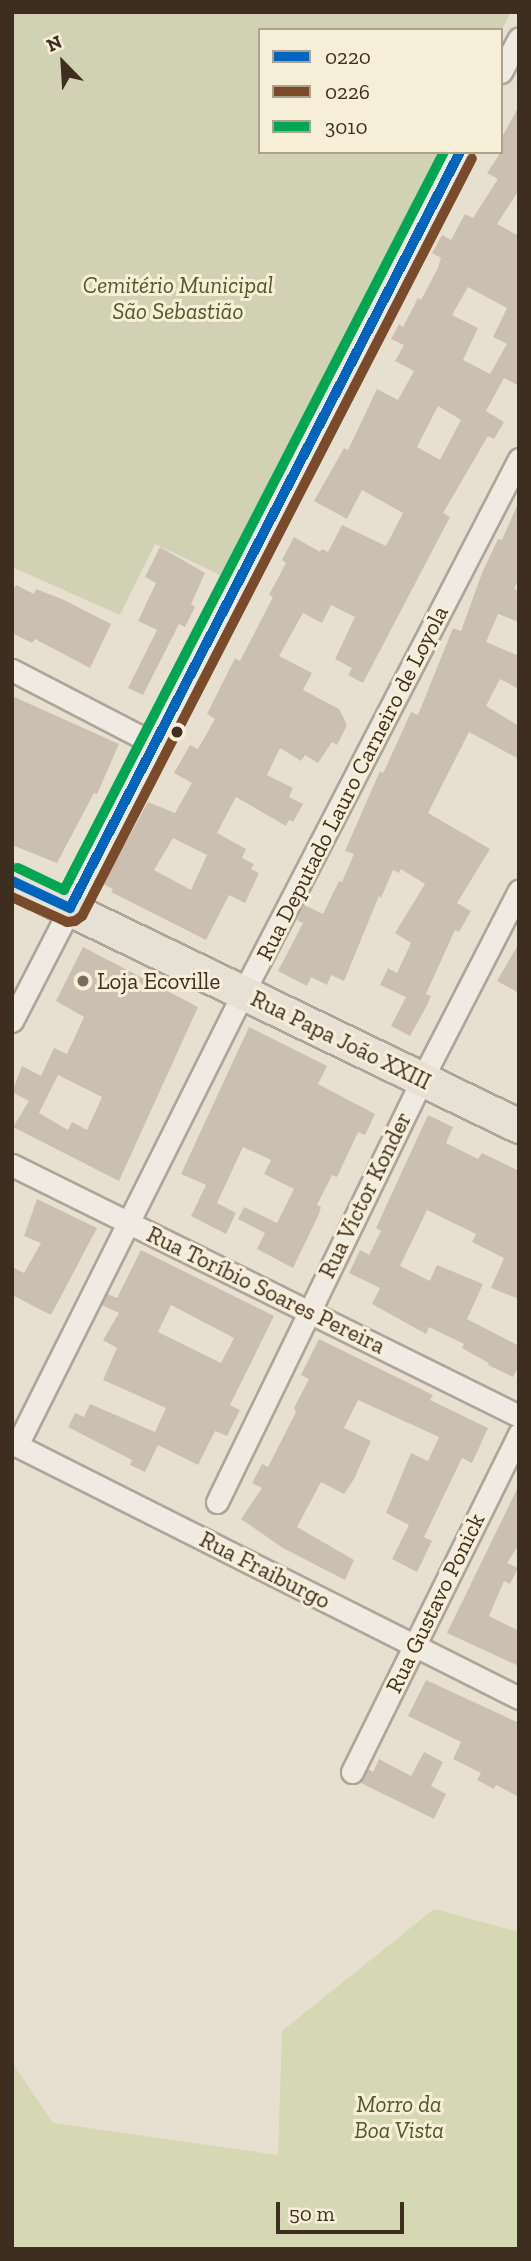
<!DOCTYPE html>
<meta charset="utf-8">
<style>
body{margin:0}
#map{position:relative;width:531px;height:2261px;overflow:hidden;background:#e7e0d1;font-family:"Zilla Slab",serif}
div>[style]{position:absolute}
.green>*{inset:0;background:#d6d7b3}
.cemetery>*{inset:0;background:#d1d1b3}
.building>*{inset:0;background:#cbbfb2}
.roads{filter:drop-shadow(2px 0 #ada599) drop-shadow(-2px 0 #ada599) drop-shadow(0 2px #ada599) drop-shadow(0 -2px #ada599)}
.street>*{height:21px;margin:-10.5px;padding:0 10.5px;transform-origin:10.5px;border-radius:10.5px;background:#efebe3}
.primary>*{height:33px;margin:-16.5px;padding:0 16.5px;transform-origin:16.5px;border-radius:16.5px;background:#e6e1d4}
.bus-1>*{height:10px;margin:-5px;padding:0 5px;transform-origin:5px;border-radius:5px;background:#0065bd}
.bus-2>*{height:10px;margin:-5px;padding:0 5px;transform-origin:5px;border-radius:5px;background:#7a4b2a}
.bus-3>*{height:10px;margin:-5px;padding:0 5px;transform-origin:5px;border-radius:5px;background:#00a651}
.dots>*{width:19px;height:19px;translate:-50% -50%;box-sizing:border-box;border:4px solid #f7eed8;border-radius:50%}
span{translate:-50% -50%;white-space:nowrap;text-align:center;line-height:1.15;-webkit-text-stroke:6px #f7eed8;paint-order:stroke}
.park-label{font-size:23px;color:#4d5a26;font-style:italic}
.street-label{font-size:23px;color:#3d2e20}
.poi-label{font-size:23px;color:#3d2e20}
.left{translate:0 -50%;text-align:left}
.frame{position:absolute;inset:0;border:14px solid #3d2e20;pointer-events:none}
.legend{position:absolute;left:258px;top:28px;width:245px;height:126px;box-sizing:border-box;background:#f7eed8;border:2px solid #ada18e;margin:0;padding:9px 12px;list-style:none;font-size:21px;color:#3d2e20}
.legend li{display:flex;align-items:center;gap:14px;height:35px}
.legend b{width:35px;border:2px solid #ada18e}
.north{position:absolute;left:28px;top:28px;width:70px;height:70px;-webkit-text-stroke:5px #f7eed8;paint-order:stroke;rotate:336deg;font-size:19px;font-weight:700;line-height:28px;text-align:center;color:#3d2e20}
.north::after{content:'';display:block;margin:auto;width:24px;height:32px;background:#3d2e20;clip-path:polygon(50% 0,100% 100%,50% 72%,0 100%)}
.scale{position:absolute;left:276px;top:2202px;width:128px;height:32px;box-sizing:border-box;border:4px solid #3d2e20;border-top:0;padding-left:9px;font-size:21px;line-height:24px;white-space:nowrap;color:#3d2e20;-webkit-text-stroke:5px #f7eed8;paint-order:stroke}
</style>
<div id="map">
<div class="green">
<i style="clip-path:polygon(434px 1909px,519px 1932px,519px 2249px,12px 2249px,12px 2062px,53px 2123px,278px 2155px,282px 2031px)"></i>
</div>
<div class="cemetery">
<i style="clip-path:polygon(12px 12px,511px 12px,501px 31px,260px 30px,260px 152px,439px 152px,222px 576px,155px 544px,120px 615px,12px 567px)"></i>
</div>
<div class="building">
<i style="clip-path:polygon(evenodd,519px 106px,519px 190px,497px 224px,519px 236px,519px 386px,504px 378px,486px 411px,504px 422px,494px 439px,488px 436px,443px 513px,450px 517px,363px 683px,348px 675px,352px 668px,335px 659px,355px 617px,331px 605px,322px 623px,303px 613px,279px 656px,312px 673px,303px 690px,339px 709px,347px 725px,337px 745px,332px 742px,318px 763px,305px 755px,301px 761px,280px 748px,267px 775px,293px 788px,289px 797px,303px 804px,293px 822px,289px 820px,286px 826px,236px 797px,217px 833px,246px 849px,242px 858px,254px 864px,251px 869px,259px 873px,245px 903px,229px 895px,206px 940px,111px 892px,113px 889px,103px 884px,148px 802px,175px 813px,192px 783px,174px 773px,190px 745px,198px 749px,215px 719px,207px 714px,235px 658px,240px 661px,273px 597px,269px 595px,286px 563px,282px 560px,294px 537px,320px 552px,322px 549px,328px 552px,342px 525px,386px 546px,403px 513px,362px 490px,347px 519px,314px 501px,344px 448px,348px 450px,377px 389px,398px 400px,414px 371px,395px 361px,404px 345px,391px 339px,399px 324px,403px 327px,418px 298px,421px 300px,438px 268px,441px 258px,432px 253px,442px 235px,451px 240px,465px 214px,473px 218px,498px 179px,487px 173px,501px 152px,501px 139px,519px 106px,468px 287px,507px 308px,493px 337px,507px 344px,490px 374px,463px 360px,478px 328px,452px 315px,468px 287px,519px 106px,438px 406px,461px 420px,440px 460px,417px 447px,438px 406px,519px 106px,173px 838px,207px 855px,191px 890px,154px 870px,173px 838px)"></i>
<i style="clip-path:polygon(519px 501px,519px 578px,514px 589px,519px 591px,519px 622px,498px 614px,486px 642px,519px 656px,519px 689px,500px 679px,486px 706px,519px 726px,519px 759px,469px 732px,428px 813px,490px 849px,457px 903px,471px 911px,459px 932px,455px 930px,426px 994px,431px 996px,426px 1007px,410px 1036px,391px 1026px,406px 997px,380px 985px,388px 968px,397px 973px,411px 943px,395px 933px,425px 884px,401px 869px,399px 873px,393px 870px,381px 898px,379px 896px,344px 981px,331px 975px,327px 985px,311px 977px,307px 986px,278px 971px,303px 923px,297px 920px,304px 905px,323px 914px,339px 881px,342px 882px,354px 854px,345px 851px,380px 771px,383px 773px,386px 767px,411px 712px,418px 715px,453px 628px,461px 631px,482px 573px,498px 539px,502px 540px)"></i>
<i style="clip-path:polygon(160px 547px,205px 573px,191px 604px,195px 607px,185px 627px,179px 624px,143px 695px,128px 688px,157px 630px,138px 621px,156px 583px,145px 577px)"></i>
<i style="clip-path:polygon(16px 585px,34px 594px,36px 589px,62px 599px,111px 624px,90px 668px,35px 639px,32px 643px,12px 633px,12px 593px)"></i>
<i style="clip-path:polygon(12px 696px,119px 744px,97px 794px,94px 793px,57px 863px,12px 845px)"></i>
<i style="clip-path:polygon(519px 943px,519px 993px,497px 981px)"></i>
<i style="clip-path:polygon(evenodd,83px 947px,198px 1007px,119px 1181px,13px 1127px,29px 1101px,12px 1092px,22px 1066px,41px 1076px,54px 1048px,67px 1054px,84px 1017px,56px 1001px,83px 947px,58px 1075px,102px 1097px,87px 1130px,72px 1122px,68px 1130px,39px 1113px,58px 1075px)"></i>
<i style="clip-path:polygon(249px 1027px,327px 1066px,318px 1084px,375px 1114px,365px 1135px,358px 1132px,337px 1177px,332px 1175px,317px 1205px,321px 1207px,319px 1214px,293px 1268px,257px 1249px,265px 1233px,238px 1219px,244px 1207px,277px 1223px,294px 1189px,264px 1174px,271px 1160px,243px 1147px,217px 1203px,236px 1213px,226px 1234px,191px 1216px,206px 1185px,181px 1174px)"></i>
<i style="clip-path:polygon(428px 1115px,453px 1127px,446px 1143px,478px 1159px,482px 1153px,519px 1171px,519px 1299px,491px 1288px,504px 1258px,472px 1242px,476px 1234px,427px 1210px,400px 1266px,430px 1281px,437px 1265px,483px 1284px,467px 1319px,519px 1346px,519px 1365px,513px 1377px,488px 1365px,489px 1363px,462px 1348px,464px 1344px,429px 1327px,426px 1334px,372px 1304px,380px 1288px,349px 1273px,360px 1250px,369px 1255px,381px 1231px,376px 1228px)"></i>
<i style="clip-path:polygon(37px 1199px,97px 1228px,51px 1315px,12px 1295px,12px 1267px,24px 1273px,41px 1243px,24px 1236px)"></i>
<i style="clip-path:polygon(evenodd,141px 1250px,274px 1316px,230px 1405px,240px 1410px,227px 1436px,215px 1431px,198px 1465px,158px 1445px,145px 1472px,130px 1465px,132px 1460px,68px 1427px,75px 1413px,84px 1417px,90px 1404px,155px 1432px,166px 1408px,103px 1380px,117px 1348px,103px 1340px,119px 1313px,102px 1305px,107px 1294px,117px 1298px,141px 1250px,171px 1305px,234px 1338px,221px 1363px,158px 1332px,171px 1305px)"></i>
<i style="clip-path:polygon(319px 1339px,433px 1395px,430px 1400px,488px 1428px,472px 1463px,462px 1458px,424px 1537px,432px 1541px,417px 1572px,392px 1559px,409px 1525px,386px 1513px,411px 1453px,428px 1461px,439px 1437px,358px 1400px,344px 1428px,371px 1441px,354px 1479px,344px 1494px,321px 1482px,297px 1527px,354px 1560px,345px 1580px,283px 1548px,241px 1519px,262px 1488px,252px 1483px,262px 1464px,268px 1467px,296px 1412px,294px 1408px,309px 1379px,301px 1375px)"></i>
<i style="clip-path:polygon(519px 1485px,519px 1544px,507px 1563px,518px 1568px,510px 1584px,504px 1581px,489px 1616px,519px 1631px,519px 1666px,447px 1633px)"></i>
<i style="clip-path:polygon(426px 1680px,519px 1723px,519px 1797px,496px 1785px,494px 1789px,477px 1780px,481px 1773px,453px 1759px,461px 1742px,408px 1716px)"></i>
<i style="clip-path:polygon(424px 1752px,443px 1762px,431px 1786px,446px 1794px,434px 1819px,361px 1783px,368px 1769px,373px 1772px,379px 1759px,411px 1776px)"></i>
</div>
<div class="roads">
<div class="street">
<i style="left:501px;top:72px;width:38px;rotate:-62deg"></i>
<i style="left:12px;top:670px;width:161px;rotate:27.4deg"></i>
<i style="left:12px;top:1021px;width:978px;rotate:-62.73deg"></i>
<i style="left:12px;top:1165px;width:566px;rotate:26.34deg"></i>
<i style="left:12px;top:1443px;width:568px;rotate:26.7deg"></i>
<i style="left:17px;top:1445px;width:505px;rotate:-63.43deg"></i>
<i style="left:243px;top:993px;width:601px;rotate:-62.67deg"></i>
<i style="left:217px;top:1502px;width:470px;rotate:-64.1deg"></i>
<i style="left:422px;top:1079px;width:212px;rotate:-62.8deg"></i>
<i style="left:352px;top:1772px;width:377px;rotate:-63.7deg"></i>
</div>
<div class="primary">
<i style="left:12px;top:881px;width:563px;rotate:25.79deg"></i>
</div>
</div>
<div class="bus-1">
<i style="left:12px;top:881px;width:64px;rotate:25deg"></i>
<i style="left:70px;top:908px;width:851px;rotate:-62.71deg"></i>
</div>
<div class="bus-2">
<i style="left:12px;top:897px;width:60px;rotate:24.4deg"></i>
<i style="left:67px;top:922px;width:8px;rotate:-7deg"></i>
<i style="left:75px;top:921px;width:9px;rotate:-36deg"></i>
<i style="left:82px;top:916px;width:852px;rotate:-62.77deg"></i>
</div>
<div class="bus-3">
<i style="left:18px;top:868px;width:51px;rotate:25.6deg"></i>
<i style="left:64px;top:890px;width:830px;rotate:-62.76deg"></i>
</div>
<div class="dots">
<i style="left:177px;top:732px;background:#3d2e20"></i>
<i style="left:83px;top:981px;background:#786c5e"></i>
</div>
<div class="park-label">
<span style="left:178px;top:298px">Cemitério Municipal<br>São Sebastião</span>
<span style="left:399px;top:2117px">Morro da<br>Boa Vista</span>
</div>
<div class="street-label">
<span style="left:352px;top:783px;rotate:-63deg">Rua Deputado Lauro Carneiro de Loyola</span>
<span style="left:341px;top:1040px;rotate:26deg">Rua Papa João XXIII</span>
<span style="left:365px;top:1195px;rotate:-64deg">Rua Victor Konder</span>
<span style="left:266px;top:1290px;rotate:26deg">Rua Toríbio Soares Pereira</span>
<span style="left:265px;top:1570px;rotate:27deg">Rua Fraiburgo</span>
<span style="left:435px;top:1603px;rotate:-64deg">Rua Gustavo Ponick</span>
</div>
<div class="poi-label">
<span class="left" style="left:97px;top:981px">Loja Ecoville</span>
</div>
<div class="frame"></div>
<ul class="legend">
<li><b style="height:9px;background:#0065bd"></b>0220</li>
<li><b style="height:9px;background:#7a4b2a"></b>0226</li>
<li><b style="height:9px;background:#00a651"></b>3010</li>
</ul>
<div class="north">N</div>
<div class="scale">50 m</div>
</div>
